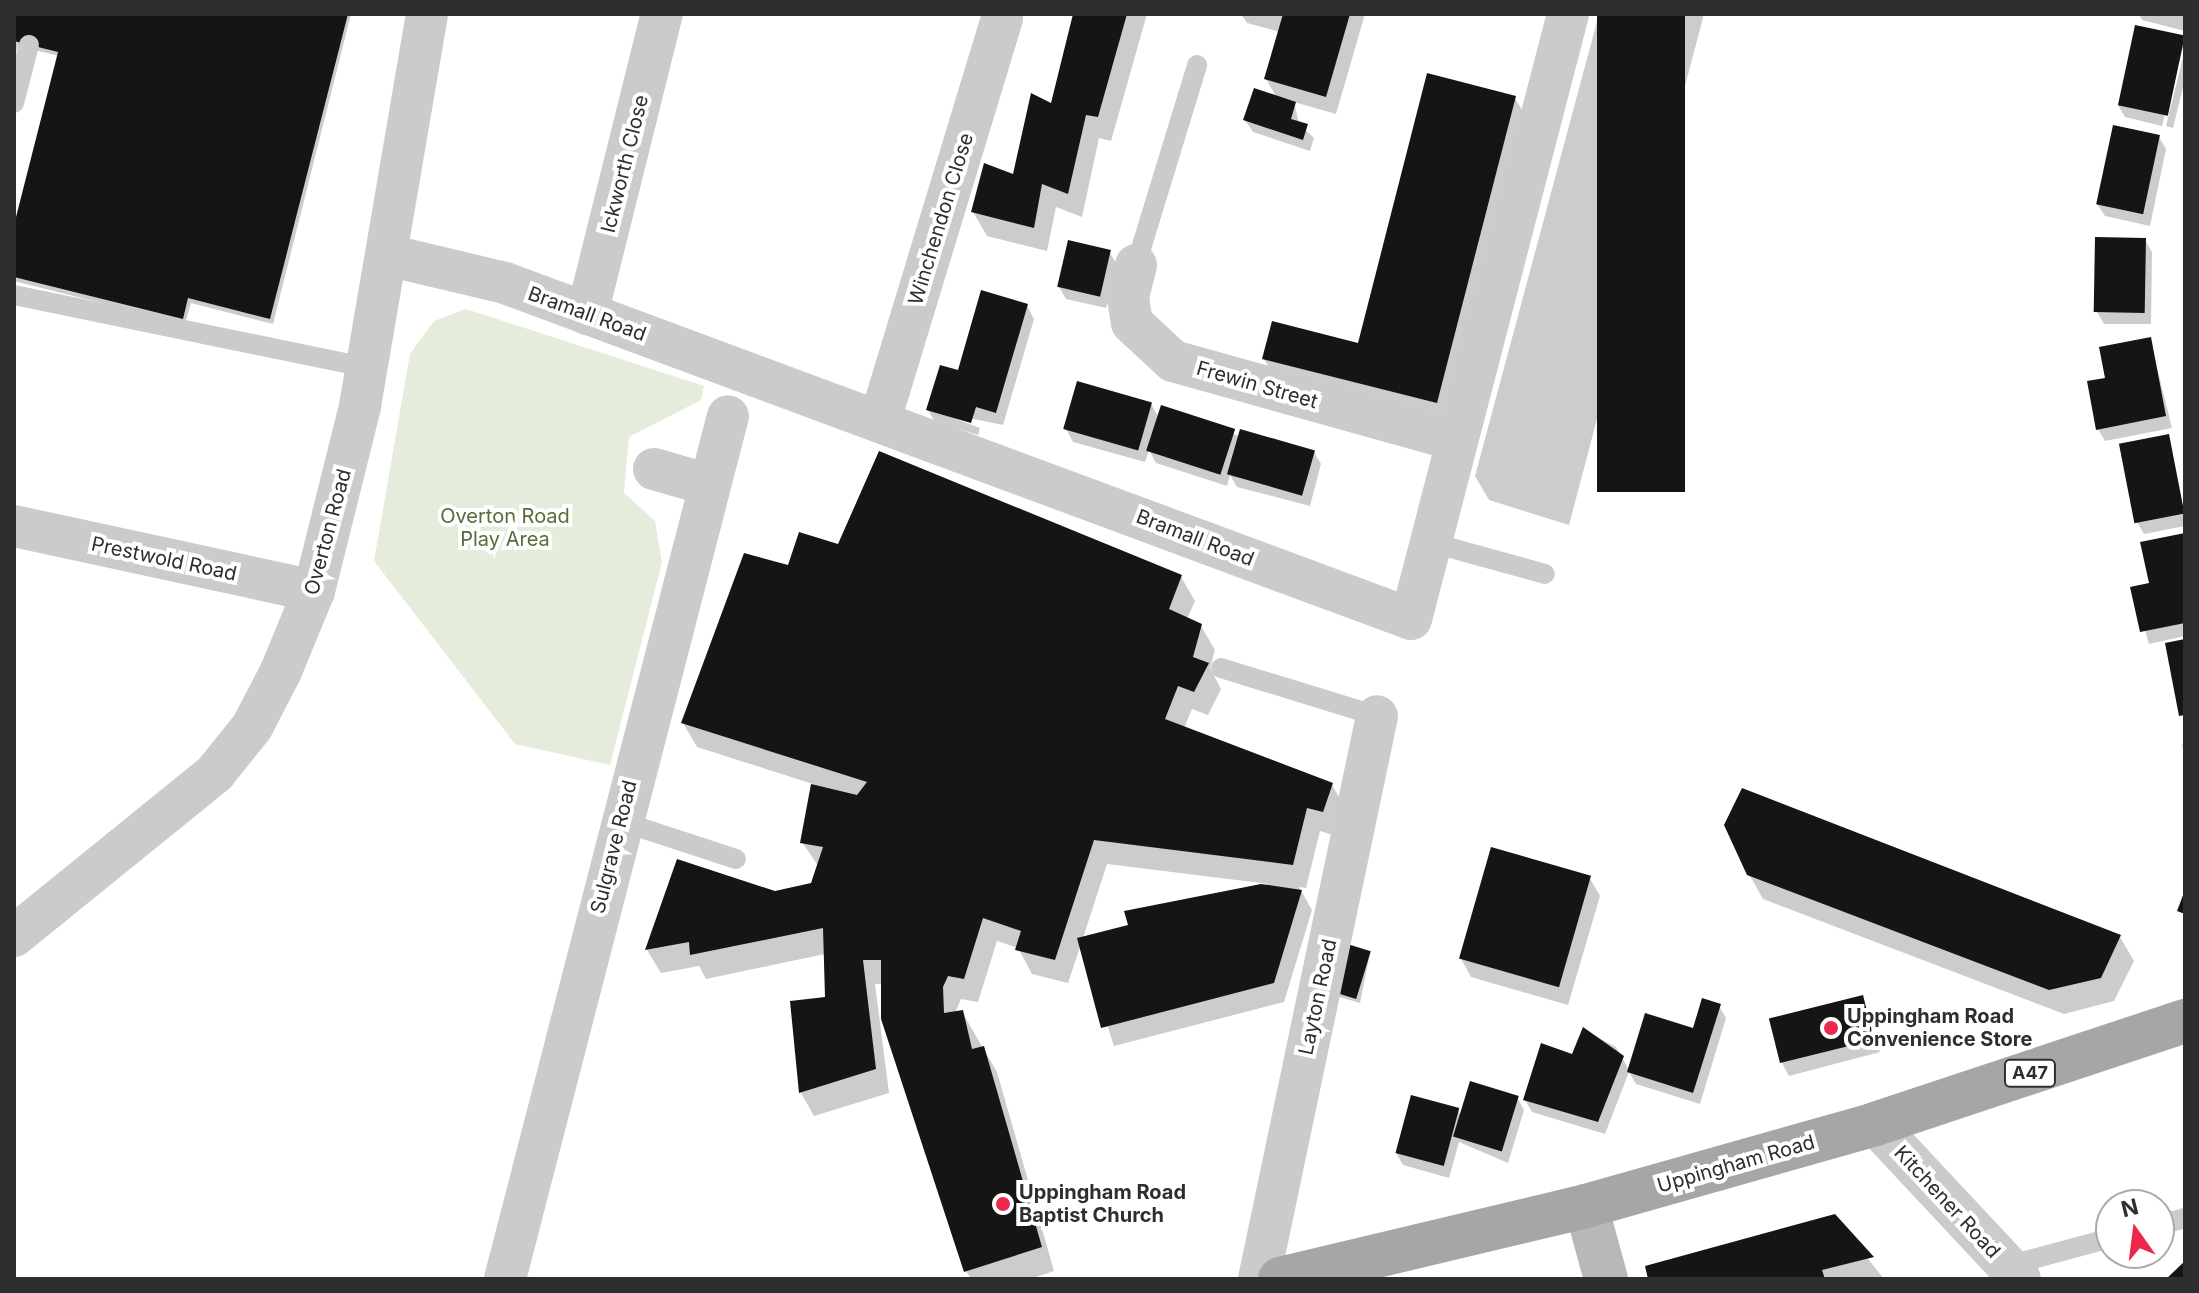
<!DOCTYPE html>
<style>
body{margin:0}
#map{position:relative;width:2199px;height:1293px;overflow:hidden;background:#fff;font-family:Inter,sans-serif}
div>[style]{position:absolute}
.green>*{inset:0;background:#e6ecdb}
.shadow>*{inset:0;background:#0003}
.building>*{inset:0;background:#151515;transform-origin:0 0}
.service>*{height:20px;margin:-10px;padding:0 10px;transform-origin:10px;border-radius:10px;background:#cbcbcb}
.minor>*{height:42px;margin:-21px;padding:0 21px;transform-origin:21px;border-radius:21px;background:#cbcbcb}
.secondary>*{height:44px;margin:-22px;padding:0 22px;transform-origin:22px;border-radius:22px;background:#b8b8b8}
.primary>*{height:44px;margin:-22px;padding:0 22px;transform-origin:22px;border-radius:22px;background:#a6a6a6}
.dots>*{width:22px;height:22px;translate:-50% -50%;box-sizing:border-box;border:4px solid #fff;border-radius:50%}
span{translate:-50% -50%;white-space:nowrap;text-align:center;line-height:1.15;-webkit-text-stroke:8px #fff;paint-order:stroke}
.shield-label span{padding:2px 6px;background:#fff;border:2px solid;border-radius:6px;-webkit-text-stroke-width:0}
.shield-label{font-size:18px;color:#2e2e2e;font-weight:700}
.street-label{font-size:20px;color:#2e2e2e}
.park-label{font-size:20px;color:#576c39}
.poi-label{font-size:20px;color:#2e2e2e;font-weight:700}
.left{translate:0 -50%;text-align:left}
.frame{position:absolute;inset:0;border:16px solid #2e2e2e;pointer-events:none}
.north{position:absolute;left:2095px;top:1189px;width:80px;height:80px;box-sizing:border-box;background:#fff;border:2px solid #ababab;border-radius:50%;rotate:346deg;font-size:22px;font-weight:700;line-height:32px;text-align:center;color:#2e2e2e}
.north::after{content:'';display:block;margin:auto;width:28px;height:36px;background:#ed284c;clip-path:polygon(50% 0,100% 100%,50% 72%,0 100%)}
</style>
<div id="map">
<div class="green">
<i style="clip-path:polygon(466px 309px,704px 386px,701px 400px,629px 437px,624px 493px,655px 521px,662px 562px,610px 765px,515px 744px,374px 561px,410px 354px,434px 321px)"></i>
</div>
<div class="shadow">
<i style="clip-path:polygon(14px 14px,351px 14px,273px 324px,191px 303px,185px 324px,14px 281px,14px 249px,59px 56px,18px 46px,14px 61px)"></i>
<i style="clip-path:polygon(1075px 14px,1147px 14px,1111px 141px,1099px 138px,1082px 217px,1056px 207px,1047px 251px,987px 236px,973px 212px,1014px 176px,1053px 105px)"></i>
<i style="clip-path:polygon(1241px 14px,1365px 14px,1336px 114px,1294px 102px,1299px 124px,1314px 138px,1310px 151px,1253px 132px,1245px 120px,1277px 98px,1266px 79px,1280px 32px,1247px 23px)"></i>
<i style="clip-path:polygon(1599px 14px,1704px 14px,1569px 525px,1489px 500px,1475px 476px)"></i>
<i style="clip-path:polygon(2139px 14px,2185px 14px,2185px 31px,2142px 20px)"></i>
<i style="clip-path:polygon(2137px 27px,2185px 39px,2162px 126px,2125px 117px,2118px 105px)"></i>
<i style="clip-path:polygon(2185px 49px,2185px 79px,2173px 128px,2166px 126px)"></i>
<i style="clip-path:polygon(1515px 98px,1529px 122px,1451px 426px,1278px 383px,1264px 359px,1359px 345px)"></i>
<i style="clip-path:polygon(2159px 137px,2166px 149px,2150px 226px,2105px 216px,2097px 204px)"></i>
<i style="clip-path:polygon(2145px 240px,2152px 252px,2151px 324px,2104px 324px,2097px 312px)"></i>
<i style="clip-path:polygon(1109px 252px,1117px 264px,1106px 308px,1066px 299px,1059px 287px)"></i>
<i style="clip-path:polygon(1027px 306px,1034px 319px,1003px 425px,935px 411px,980px 428px,978px 435px,935px 422px,928px 410px)"></i>
<i style="clip-path:polygon(2150px 339px,2172px 428px,2105px 441px,2098px 429px)"></i>
<i style="clip-path:polygon(1151px 404px,1159px 418px,1314px 452px,1321px 464px,1310px 506px,1237px 487px,1230px 475px,1227px 486px,1156px 463px,1149px 450px,1145px 462px,1073px 442px,1066px 429px)"></i>
<i style="clip-path:polygon(2168px 436px,2185px 526px,2144px 534px,2137px 522px)"></i>
<i style="clip-path:polygon(2185px 535px,2185px 636px,2149px 644px,2133px 589px,2152px 585px)"></i>
<i style="clip-path:polygon(evenodd,839px 546px,1181px 577px,1195px 601px,1187px 619px,1201px 626px,1215px 650px,1210px 668px,1221px 689px,1208px 715px,1192px 709px,1184px 728px,1332px 785px,1346px 809px,1336px 836px,1320px 831px,1306px 888px,1299px 887px,1312px 910px,1284px 1002px,1114px 1046px,1081px 944px,1068px 983px,1032px 974px,1018px 948px,997px 941px,978px 1002px,961px 999px,955px 1013px,962px 1012px,997px 1072px,1054px 1271px,1030px 1279px,971px 1279px,966px 1271px,883px 984px,875px 984px,889px 1093px,814px 1116px,801px 1093px,792px 1003px,827px 999px,825px 954px,706px 979px,699px 966px,661px 973px,647px 950px,774px 893px,813px 885px,819px 867px,802px 842px,813px 784px,697px 747px,683px 723px,789px 567px,839px 546px,1107px 864px,1269px 884px,1126px 912px,1130px 927px,1083px 938px,1107px 864px)"></i>
<i style="clip-path:polygon(2185px 743px,2185px 763px,2182px 744px)"></i>
<i style="clip-path:polygon(1749px 874px,2120px 937px,2134px 961px,2114px 1001px,2064px 1014px,1763px 899px)"></i>
<i style="clip-path:polygon(1589px 877px,1600px 896px,1568px 1005px,1471px 977px,1461px 959px)"></i>
<i style="clip-path:polygon(1370px 953px,1360px 1003px,1336px 996px)"></i>
<i style="clip-path:polygon(1862px 997px,1880px 1052px,1789px 1076px,1782px 1063px)"></i>
<i style="clip-path:polygon(1719px 1006px,1726px 1018px,1700px 1104px,1636px 1084px,1629px 1072px,1605px 1134px,1532px 1112px,1525px 1100px,1574px 1057px,1584px 1030px,1616px 1047px,1629px 1070px,1694px 1031px)"></i>
<i style="clip-path:polygon(1517px 1097px,1524px 1110px,1508px 1163px,1459px 1142px,1449px 1178px,1403px 1165px,1396px 1153px,1458px 1110px,1461px 1117px)"></i>
<i style="clip-path:polygon(1834px 1216px,1884px 1279px,1650px 1279px)"></i>
</div>
<div class="building">
<i style="clip-path:polygon(14px 14px,348px 14px,270px 319px,188px 298px,183px 319px,14px 277px,14px 225px,58px 52px,14px 41px)"></i>
<i style="clip-path:polygon(1073px 14px,1127px 14px,1098px 117px,1086px 115px,1068px 194px,1042px 184px,1034px 228px,971px 212px,984px 163px,1013px 174px,1031px 93px,1051px 103px)"></i>
<i style="clip-path:polygon(1283px 14px,1350px 14px,1326px 97px,1264px 79px)"></i>
<i style="left:1597px;top:14px;width:88px;height:478px"></i>
<i style="left:2135px;top:25px;width:51px;height:82px;rotate:12deg"></i>
<i style="clip-path:polygon(1427px 73px,1516px 96px,1437px 403px,1262px 359px,1272px 321px,1358px 343px)"></i>
<i style="clip-path:polygon(1254px 88px,1296px 102px,1291px 119px,1308px 124px,1303px 140px,1243px 120px)"></i>
<i style="left:2113px;top:125px;width:48px;height:81px;rotate:12deg"></i>
<i style="left:2095px;top:237px;width:51px;height:75px;rotate:1deg"></i>
<i style="left:1068px;top:240px;width:44px;height:48px;rotate:13deg"></i>
<i style="clip-path:polygon(981px 290px,1028px 304px,996px 413px,976px 407px,971px 423px,926px 410px,940px 365px,958px 370px)"></i>
<i style="clip-path:polygon(2151px 337px,2166px 416px,2096px 430px,2087px 381px,2105px 378px,2099px 347px)"></i>
<i style="left:1077px;top:381px;width:78px;height:50px;rotate:16deg"></i>
<i style="left:1161px;top:405px;width:78px;height:48px;rotate:18deg"></i>
<i style="left:1240px;top:429px;width:78px;height:47px;rotate:16deg"></i>
<i style="left:2169px;top:434px;width:81px;height:51px;rotate:79deg"></i>
<i style="clip-path:polygon(879px 451px,1182px 575px,1169px 609px,1202px 624px,1193px 657px,1209px 663px,1194px 692px,1178px 686px,1165px 719px,1333px 783px,1323px 812px,1307px 808px,1293px 865px,1094px 840px,1055px 960px,1015px 950px,1021px 931px,983px 918px,964px 979px,948px 976px,943px 987px,944px 1013px,963px 1010px,972px 1049px,984px 1046px,1042px 1247px,964px 1272px,881px 1019px,881px 960px,863px 960px,876px 1069px,799px 1093px,790px 1001px,825px 997px,823px 928px,690px 955px,689px 942px,645px 950px,677px 859px,775px 891px,811px 883px,823px 847px,800px 843px,811px 784px,857px 795px,867px 782px,681px 723px,744px 553px,788px 565px,799px 532px,838px 544px)"></i>
<i style="clip-path:polygon(2185px 533px,2185px 623px,2140px 632px,2130px 587px,2149px 583px,2140px 542px)"></i>
<i style="clip-path:polygon(2185px 639px,2185px 715px,2179px 716px,2165px 643px)"></i>
<i style="clip-path:polygon(1742px 788px,2121px 935px,2101px 978px,2049px 990px,1747px 875px,1724px 825px)"></i>
<i style="left:1491px;top:847px;width:104px;height:116px;rotate:16deg"></i>
<i style="clip-path:polygon(1261px 884px,1302px 890px,1274px 983px,1101px 1028px,1077px 938px,1128px 925px,1124px 911px)"></i>
<i style="clip-path:polygon(2185px 890px,2185px 914px,2177px 911px)"></i>
<i style="left:1344px;top:943px;width:28px;height:50px;rotate:17deg"></i>
<i style="left:1863px;top:995px;width:46px;height:97px;rotate:76deg"></i>
<i style="clip-path:polygon(1702px 998px,1721px 1004px,1693px 1093px,1627px 1072px,1645px 1013px,1693px 1028px)"></i>
<i style="clip-path:polygon(1583px 1027px,1624px 1056px,1598px 1122px,1523px 1100px,1541px 1043px,1572px 1054px)"></i>
<i style="left:1470px;top:1081px;width:51px;height:58px;rotate:17deg"></i>
<i style="left:1411px;top:1095px;width:50px;height:60px;rotate:15deg"></i>
<i style="clip-path:polygon(1835px 1214px,1874px 1257px,1822px 1270px,1825px 1279px,1648px 1279px,1645px 1266px)"></i>
<i style="clip-path:polygon(2185px 1261px,2185px 1279px,2166px 1279px)"></i>
</div>
<div class="service">
<i style="left:14px;top:103px;width:60px;rotate:-75.5deg"></i>
<i style="left:1136px;top:265px;width:209px;rotate:-73deg"></i>
<i style="left:14px;top:295px;width:359px;rotate:11.6deg"></i>
<i style="left:1429px;top:542px;width:120px;rotate:15.4deg"></i>
<i style="left:1221px;top:668px;width:163px;rotate:17.1deg"></i>
<i style="left:620px;top:821px;width:122px;rotate:18.1deg"></i>
<i style="left:2159px;top:1225px;width:27px;rotate:-15deg"></i>
<i style="left:2007px;top:1266px;width:108px;rotate:-15.1deg"></i>
</div>
<div class="minor">
<i style="left:387px;top:255px;width:121px;rotate:13.3deg"></i>
<i style="left:505px;top:283px;width:966px;rotate:20.35deg"></i>
<i style="left:1411px;top:619px;width:625px;rotate:-75.45deg"></i>
<i style="left:1136px;top:265px;width:34px;rotate:104deg"></i>
<i style="left:1128px;top:298px;width:25px;rotate:81deg"></i>
<i style="left:1132px;top:323px;width:56px;rotate:42.8deg"></i>
<i style="left:1173px;top:361px;width:291px;rotate:15.6deg"></i>
<i style="left:587px;top:314px;width:309px;rotate:-76deg"></i>
<i style="left:880px;top:420px;width:420px;rotate:-73.1deg"></i>
<i style="left:654px;top:469px;width:57px;rotate:16.2deg"></i>
<i style="left:14px;top:526px;width:307px;rotate:12.2deg"></i>
<i style="left:14px;top:936px;width:259px;rotate:-39deg"></i>
<i style="left:215px;top:773px;width:59px;rotate:-51.2deg"></i>
<i style="left:252px;top:727px;width:63px;rotate:-62.6deg"></i>
<i style="left:281px;top:671px;width:87px;rotate:-67.6deg"></i>
<i style="left:314px;top:591px;width:191px;rotate:-76deg"></i>
<i style="left:360px;top:406px;width:398px;rotate:-80.3deg"></i>
<i style="left:1875px;top:1124px;width:212px;rotate:46.9deg"></i>
<i style="left:505px;top:1279px;width:891px;rotate:-75.51deg"></i>
<i style="left:1259px;top:1279px;width:575px;rotate:-78.16deg"></i>
</div>
<div class="secondary">
<i style="left:1586px;top:1206px;width:76px;rotate:74.7deg"></i>
</div>
<div class="primary">
<i style="left:1280px;top:1279px;width:315px;rotate:-13.4deg"></i>
<i style="left:1586px;top:1206px;width:300px;rotate:-15.8deg"></i>
<i style="left:1875px;top:1124px;width:327px;rotate:-18.4deg"></i>
</div>
<div class="dots">
<i style="left:1831px;top:1028px;background:#ed284c"></i>
<i style="left:1003px;top:1204px;background:#ed284c"></i>
</div>
<div class="shield-label">
<span style="left:2030px;top:1073px">A47</span>
</div>
<div class="street-label">
<span style="left:625px;top:164px;rotate:-76deg">Ickworth Close</span>
<span style="left:941px;top:219px;rotate:-73deg">Winchendon Close</span>
<span style="left:587px;top:314px;rotate:20deg">Bramall Road</span>
<span style="left:1257px;top:385px;rotate:16deg">Frewin Street</span>
<span style="left:328px;top:532px;rotate:-75deg">Overton Road</span>
<span style="left:1195px;top:538px;rotate:21deg">Bramall Road</span>
<span style="left:164px;top:559px;rotate:12deg">Prestwold Road</span>
<span style="left:614px;top:847px;rotate:-76deg">Sulgrave Road</span>
<span style="left:1318px;top:997px;rotate:-78deg">Layton Road</span>
<span style="left:1736px;top:1164px;rotate:-16deg">Uppingham Road</span>
<span style="left:1947px;top:1202px;rotate:47deg">Kitchener Road</span>
</div>
<div class="park-label">
<span style="left:505px;top:528px">Overton Road<br>Play Area</span>
</div>
<div class="poi-label">
<span class="left" style="left:1847px;top:1028px">Uppingham Road<br>Convenience Store</span>
<span class="left" style="left:1019px;top:1204px">Uppingham Road<br>Baptist Church</span>
</div>
<div class="frame"></div>
<div class="north">N</div>
</div>
